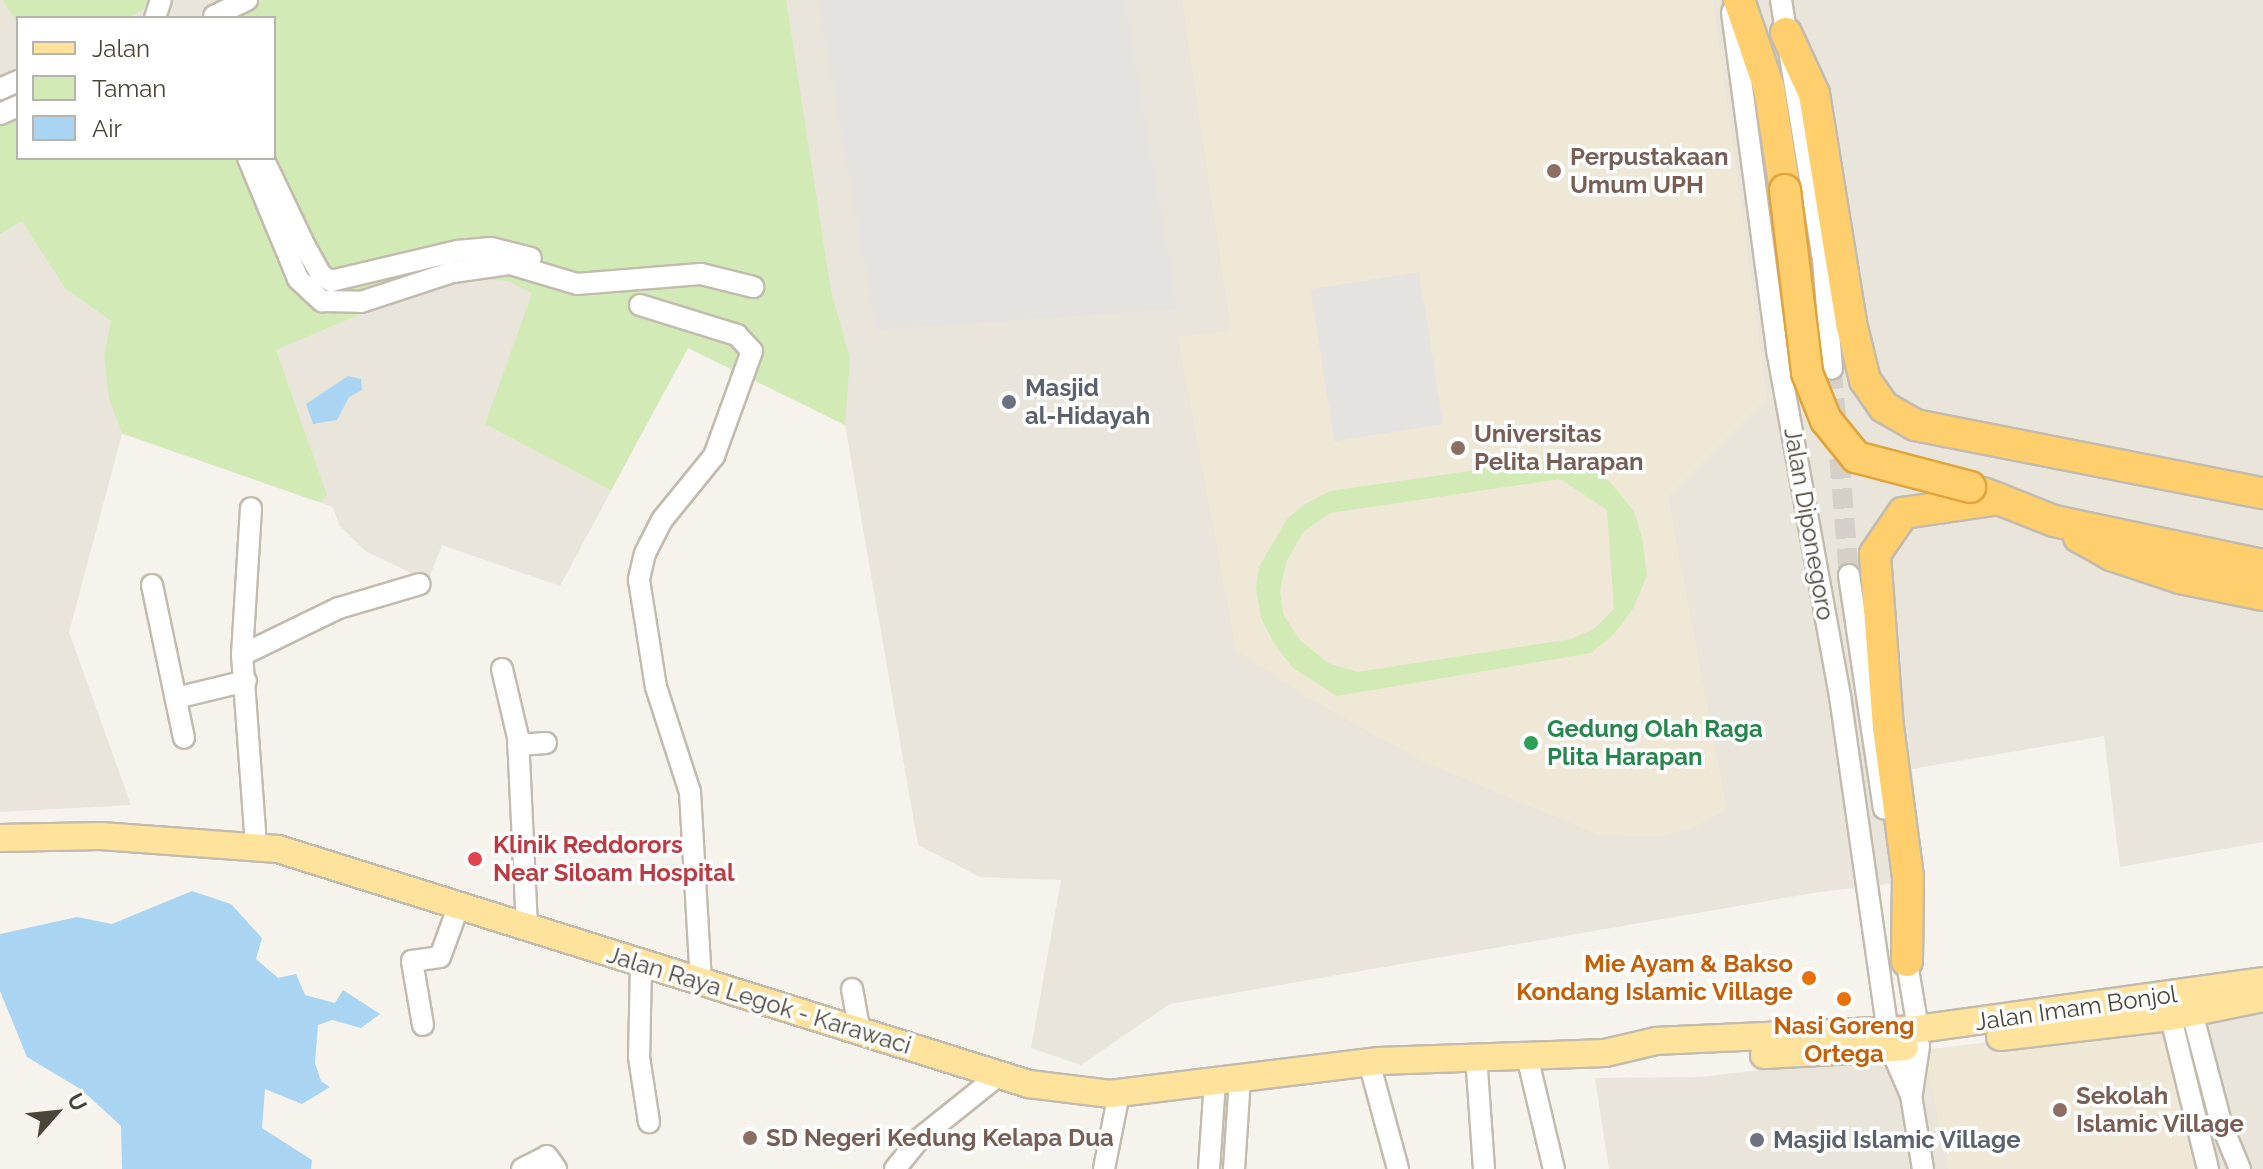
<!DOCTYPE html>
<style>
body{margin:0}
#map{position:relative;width:2263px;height:1169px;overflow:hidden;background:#f6f3ec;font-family:Raleway,sans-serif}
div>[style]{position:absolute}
.residential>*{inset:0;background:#eae5da}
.education>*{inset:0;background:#efe8d6}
.green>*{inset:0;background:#d2eab5}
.parking>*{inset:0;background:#e5e3e0;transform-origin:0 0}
.water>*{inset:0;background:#a9d4f2}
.minor-tunnel>*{height:20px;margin-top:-10px;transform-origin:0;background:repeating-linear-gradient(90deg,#d4d0c8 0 20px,transparent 0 30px)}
.roads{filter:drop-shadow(2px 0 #c2bbae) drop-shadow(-2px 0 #c2bbae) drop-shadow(0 2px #c2bbae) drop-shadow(0 -2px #c2bbae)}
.minor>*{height:20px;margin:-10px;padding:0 10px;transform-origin:10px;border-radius:10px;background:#fff}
.major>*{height:26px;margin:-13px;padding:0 13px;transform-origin:13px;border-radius:13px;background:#ffe39c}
.highway>*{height:30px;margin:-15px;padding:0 15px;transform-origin:15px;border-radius:15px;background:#ffcf6e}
.bridges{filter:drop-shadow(2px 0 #e0a43c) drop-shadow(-2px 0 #e0a43c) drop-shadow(0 2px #e0a43c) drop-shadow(0 -2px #e0a43c)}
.highway-bridge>*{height:30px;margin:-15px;padding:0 15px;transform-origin:15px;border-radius:15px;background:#ffcf6e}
.dots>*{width:22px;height:22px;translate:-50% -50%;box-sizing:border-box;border:4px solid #fff;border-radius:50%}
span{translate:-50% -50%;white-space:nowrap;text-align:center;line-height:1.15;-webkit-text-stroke:7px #fff;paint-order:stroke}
.education-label{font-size:24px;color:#785e54;font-weight:700}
.left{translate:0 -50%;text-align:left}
.worship-label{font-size:24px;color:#5b616d;font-weight:700}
.street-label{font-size:24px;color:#4b4439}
.leisure-label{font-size:24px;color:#27864d;font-weight:700}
.health-label{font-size:24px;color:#be3a42;font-weight:700}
.food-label{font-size:24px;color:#c56008;font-weight:700}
.right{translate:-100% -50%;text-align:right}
.legend{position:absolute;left:16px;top:16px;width:260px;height:144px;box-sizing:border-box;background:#fff;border:2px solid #b7b4b0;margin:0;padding:10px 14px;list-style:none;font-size:24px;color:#4b4439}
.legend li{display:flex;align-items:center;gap:16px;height:40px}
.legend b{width:40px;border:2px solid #b7b4b0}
.north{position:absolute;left:16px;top:1073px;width:80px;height:80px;-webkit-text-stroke:6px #fff;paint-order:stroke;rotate:63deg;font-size:22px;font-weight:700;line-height:32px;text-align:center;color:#4b4439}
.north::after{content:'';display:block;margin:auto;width:28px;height:36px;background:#4b4439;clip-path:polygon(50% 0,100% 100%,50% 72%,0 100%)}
</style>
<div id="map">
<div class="residential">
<i style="clip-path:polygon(evenodd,0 0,2263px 0,2263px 842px,2120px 867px,2104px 736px,1912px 769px,1925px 880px,1819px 892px,1170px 1004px,1081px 1065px,1031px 1048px,1061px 880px,980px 877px,918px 845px,845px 425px,688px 348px,560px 586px,442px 545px,428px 581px,365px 551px,339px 525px,333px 507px,122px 434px,69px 632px,131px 805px,0 812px,0 0,18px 18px,274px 18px,274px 158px,18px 158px,18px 18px)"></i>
<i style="clip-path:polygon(2263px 1009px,2263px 1169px,1609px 1169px,1595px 1078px,1701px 1077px)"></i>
</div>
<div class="education">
<i style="clip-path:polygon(1182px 0,1713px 0,1767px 398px,1668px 497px,1727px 809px,1695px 827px,1663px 836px,1599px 835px,1424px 762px,1310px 699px,1236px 650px,1178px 337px,1231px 331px)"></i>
<i style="clip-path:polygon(2160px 1026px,2201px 1169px,1948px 1169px,1924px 1050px)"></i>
</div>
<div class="green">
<i style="clip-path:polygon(3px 0,148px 0,143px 10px,127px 18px,18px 18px,18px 25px)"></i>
<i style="clip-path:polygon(264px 0,786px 0,831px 291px,850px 358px,845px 425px,688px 348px,611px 490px,485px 424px,532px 293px,508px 281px,450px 276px,276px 350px,327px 495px,319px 502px,122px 433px,109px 398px,104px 355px,111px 321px,65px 288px,22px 221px,0 234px,0 126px,18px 117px,18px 158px,274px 158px,274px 18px,226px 18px)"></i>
<i style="clip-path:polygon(evenodd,1555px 459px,1583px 464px,1609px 481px,1634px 511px,1642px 538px,1647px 575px,1634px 607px,1615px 633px,1591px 653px,1337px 696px,1293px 668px,1275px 645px,1261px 618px,1256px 588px,1259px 567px,1287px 519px,1305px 504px,1330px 491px,1555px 459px,1560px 479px,1607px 510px,1614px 609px,1594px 629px,1571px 639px,1357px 672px,1328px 663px,1300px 640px,1283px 614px,1280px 590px,1287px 560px,1303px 532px,1330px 513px,1560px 479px)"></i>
</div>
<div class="parking">
<i style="clip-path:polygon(818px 0,1125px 0,1177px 309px,876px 330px)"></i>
<i style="left:1419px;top:272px;width:154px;height:110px;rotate:81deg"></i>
</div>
<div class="water">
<i style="clip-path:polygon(348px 376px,361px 379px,362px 390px,349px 397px,337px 420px,313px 424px,306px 404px)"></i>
<i style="clip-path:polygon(192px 891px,231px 904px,262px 938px,256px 959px,278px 978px,296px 974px,305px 995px,335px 1003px,343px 990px,380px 1014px,361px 1028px,332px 1020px,318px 1025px,315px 1063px,321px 1081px,330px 1087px,302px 1104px,265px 1089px,262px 1128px,312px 1160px,311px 1169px,122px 1169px,121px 1126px,82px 1090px,27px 1057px,0 991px,0 934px,77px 917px,112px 924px)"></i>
</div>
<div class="minor-tunnel">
<i style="left:1832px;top:369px;width:207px;rotate:85.3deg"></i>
</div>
<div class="roads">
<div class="minor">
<i style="left:1781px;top:0;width:262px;rotate:80.8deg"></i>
<i style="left:1823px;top:259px;width:110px;rotate:85.3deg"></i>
<i style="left:1732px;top:12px;width:346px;rotate:82.4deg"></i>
<i style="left:1778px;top:355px;width:347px;rotate:79.7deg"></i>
<i style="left:1840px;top:696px;width:355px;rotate:81.9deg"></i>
<i style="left:1890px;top:1047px;width:52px;rotate:66.4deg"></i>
<i style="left:1911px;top:1095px;width:75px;rotate:80.8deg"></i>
<i style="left:214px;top:16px;width:37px;rotate:-26deg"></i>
<i style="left:155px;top:18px;width:19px;rotate:-72deg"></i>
<i style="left:0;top:89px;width:20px;rotate:-24deg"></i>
<i style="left:0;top:114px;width:20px;rotate:-24deg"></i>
<i style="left:248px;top:158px;width:131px;rotate:67.5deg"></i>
<i style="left:298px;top:279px;width:33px;rotate:43deg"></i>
<i style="left:322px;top:301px;width:39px;rotate:1deg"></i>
<i style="left:361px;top:302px;width:97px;rotate:-18.1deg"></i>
<i style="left:453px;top:272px;width:58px;rotate:-8deg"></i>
<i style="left:510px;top:264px;width:70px;rotate:16.6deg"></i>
<i style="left:577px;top:284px;width:124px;rotate:-4.6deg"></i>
<i style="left:701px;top:274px;width:54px;rotate:14deg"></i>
<i style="left:263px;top:158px;width:98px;rotate:64.5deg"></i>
<i style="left:305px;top:246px;width:33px;rotate:61deg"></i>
<i style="left:321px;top:275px;width:12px;rotate:31deg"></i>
<i style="left:331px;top:281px;width:130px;rotate:-13.4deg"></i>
<i style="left:457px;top:251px;width:34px;rotate:-5deg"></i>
<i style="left:491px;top:248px;width:41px;rotate:14deg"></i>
<i style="left:640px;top:305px;width:102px;rotate:17.2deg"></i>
<i style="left:737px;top:335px;width:22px;rotate:47deg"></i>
<i style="left:752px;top:351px;width:112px;rotate:109.9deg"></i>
<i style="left:714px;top:456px;width:82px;rotate:129.1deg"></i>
<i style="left:662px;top:520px;width:37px;rotate:117deg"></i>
<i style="left:645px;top:553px;width:28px;rotate:103deg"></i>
<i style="left:639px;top:580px;width:108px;rotate:81deg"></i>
<i style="left:656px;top:687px;width:110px;rotate:72.1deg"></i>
<i style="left:690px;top:792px;width:192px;rotate:86.7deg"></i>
<i style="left:1849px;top:575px;width:236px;rotate:81.5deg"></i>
<i style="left:152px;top:585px;width:156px;rotate:78.2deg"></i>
<i style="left:242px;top:655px;width:147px;rotate:-86.5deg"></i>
<i style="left:502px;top:669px;width:70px;rotate:76.8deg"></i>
<i style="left:518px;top:737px;width:188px;rotate:87.3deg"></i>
<i style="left:176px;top:698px;width:72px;rotate:-13.7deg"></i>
<i style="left:518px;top:745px;width:28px;rotate:-4deg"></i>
<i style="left:256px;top:845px;width:191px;rotate:-94.2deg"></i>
<i style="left:242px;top:655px;width:108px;rotate:-25.9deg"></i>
<i style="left:339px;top:608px;width:84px;rotate:-16.5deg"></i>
<i style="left:1905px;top:951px;width:79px;rotate:80.5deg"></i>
<i style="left:641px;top:965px;width:92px;rotate:91.2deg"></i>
<i style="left:639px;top:1057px;width:66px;rotate:81.3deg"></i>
<i style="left:852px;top:989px;width:45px;rotate:79.7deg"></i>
<i style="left:2189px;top:1001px;width:126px;rotate:75.3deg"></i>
<i style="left:2221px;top:1123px;width:50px;rotate:67.6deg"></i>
<i style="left:2168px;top:1006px;width:168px;rotate:76.2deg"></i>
<i style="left:423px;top:1025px;width:65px;rotate:-99.8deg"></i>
<i style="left:412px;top:961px;width:28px;rotate:-8deg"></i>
<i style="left:440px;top:957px;width:55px;rotate:-69.9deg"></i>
<i style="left:1476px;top:1055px;width:114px;rotate:86deg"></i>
<i style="left:1527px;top:1056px;width:116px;rotate:76.6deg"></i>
<i style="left:1369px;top:1062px;width:111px;rotate:74.8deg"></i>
<i style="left:1912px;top:1093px;width:48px;rotate:-81.5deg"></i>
<i style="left:522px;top:1169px;width:28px;rotate:-27deg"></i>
<i style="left:547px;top:1156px;width:16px;rotate:55deg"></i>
<i style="left:895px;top:1169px;width:38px;rotate:-51deg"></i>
<i style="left:919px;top:1139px;width:104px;rotate:-38.7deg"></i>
<i style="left:1104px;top:1169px;width:77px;rotate:-78.8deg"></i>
<i style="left:1209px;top:1169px;width:87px;rotate:-86.1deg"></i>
<i style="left:1234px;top:1169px;width:90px;rotate:-86.2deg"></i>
</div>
<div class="major">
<i style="left:0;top:838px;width:101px;rotate:-1.1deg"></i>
<i style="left:101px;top:836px;width:177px;rotate:4.2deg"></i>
<i style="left:278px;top:849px;width:787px;rotate:17.38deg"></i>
<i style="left:1029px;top:1084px;width:82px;rotate:7deg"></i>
<i style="left:1110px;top:1094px;width:271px;rotate:-7deg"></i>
<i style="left:1379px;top:1061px;width:226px;rotate:-2deg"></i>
<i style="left:1605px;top:1053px;width:52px;rotate:-13.2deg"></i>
<i style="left:1656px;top:1041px;width:262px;rotate:-2.6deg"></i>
<i style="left:1918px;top:1029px;width:348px;rotate:-7.9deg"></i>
<i style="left:2000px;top:1037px;width:171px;rotate:-6.7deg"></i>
<i style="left:2170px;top:1017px;width:95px;rotate:-11.5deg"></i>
<i style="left:1764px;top:1055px;width:141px;rotate:-3.2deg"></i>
</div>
<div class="highway">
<i style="left:1739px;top:0;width:93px;rotate:71.2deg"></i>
<i style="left:1769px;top:88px;width:103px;rotate:81.1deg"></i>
<i style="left:1786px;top:33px;width:67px;rotate:65.3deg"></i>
<i style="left:1814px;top:94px;width:232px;rotate:80.8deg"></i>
<i style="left:1851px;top:323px;width:59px;rotate:76.2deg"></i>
<i style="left:1865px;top:380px;width:33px;rotate:55deg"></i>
<i style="left:1884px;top:407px;width:36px;rotate:30deg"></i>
<i style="left:1915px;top:425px;width:355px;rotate:11.1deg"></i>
<i style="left:1983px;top:493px;width:76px;rotate:21.5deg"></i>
<i style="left:2054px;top:521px;width:214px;rotate:11.9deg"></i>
<i style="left:2079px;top:537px;width:37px;rotate:29deg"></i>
<i style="left:2111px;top:555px;width:73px;rotate:18.4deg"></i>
<i style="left:2180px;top:578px;width:85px;rotate:11.6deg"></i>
<i style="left:1907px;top:961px;width:84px;rotate:-89.3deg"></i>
<i style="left:1908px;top:877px;width:150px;rotate:-97.6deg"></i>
<i style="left:1888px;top:728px;width:174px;rotate:-94.3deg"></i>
<i style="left:1875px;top:554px;width:50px;rotate:-55.7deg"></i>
<i style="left:1903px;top:513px;width:97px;rotate:-8.3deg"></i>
</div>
</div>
<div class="bridges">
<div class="highway-bridge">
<i style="left:1785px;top:190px;width:184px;rotate:83.1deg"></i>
<i style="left:1807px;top:373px;width:51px;rotate:68deg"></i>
<i style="left:1826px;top:420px;width:48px;rotate:51deg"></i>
<i style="left:1856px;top:457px;width:118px;rotate:14.7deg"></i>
</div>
</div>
<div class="dots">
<i style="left:1554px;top:171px;background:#8d6e63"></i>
<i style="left:1009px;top:402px;background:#6b7280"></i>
<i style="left:1458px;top:448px;background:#8d6e63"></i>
<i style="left:1531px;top:743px;background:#2e9e5b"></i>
<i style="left:475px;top:859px;background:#e0444e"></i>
<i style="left:1809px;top:978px;background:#e8710a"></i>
<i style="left:1844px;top:999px;background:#e8710a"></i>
<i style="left:2060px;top:1110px;background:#8d6e63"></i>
<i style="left:750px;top:1138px;background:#8d6e63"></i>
<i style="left:1757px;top:1140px;background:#6b7280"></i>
</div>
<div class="education-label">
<span class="left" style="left:1570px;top:171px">Perpustakaan<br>Umum UPH</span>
<span class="left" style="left:1474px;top:448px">Universitas<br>Pelita Harapan</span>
<span class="left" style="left:2076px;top:1110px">Sekolah<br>Islamic Village</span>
<span class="left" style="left:766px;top:1138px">SD Negeri Kedung Kelapa Dua</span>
</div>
<div class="worship-label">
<span class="left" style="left:1025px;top:402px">Masjid<br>al-Hidayah</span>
<span class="left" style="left:1773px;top:1140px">Masjid Islamic Village</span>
</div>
<div class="street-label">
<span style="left:1809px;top:524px;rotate:80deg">Jalan Diponegoro</span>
<span style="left:759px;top:1000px;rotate:17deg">Jalan Raya Legok - Karawaci</span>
<span style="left:2076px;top:1008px;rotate:-8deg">Jalan Imam Bonjol</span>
</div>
<div class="leisure-label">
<span class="left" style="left:1547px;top:743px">Gedung Olah Raga<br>Plita Harapan</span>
</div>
<div class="health-label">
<span class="left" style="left:493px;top:859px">Klinik Reddorors<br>Near Siloam Hospital</span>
</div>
<div class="food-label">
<span class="right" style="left:1793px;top:978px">Mie Ayam &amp; Bakso<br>Kondang Islamic Village</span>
<span style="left:1844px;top:1040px">Nasi Goreng<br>Ortega</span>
</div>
<ul class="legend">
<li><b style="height:10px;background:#ffe39c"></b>Jalan</li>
<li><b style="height:22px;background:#d2eab5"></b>Taman</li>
<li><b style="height:22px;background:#a9d4f2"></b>Air</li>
</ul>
<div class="north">U</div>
</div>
